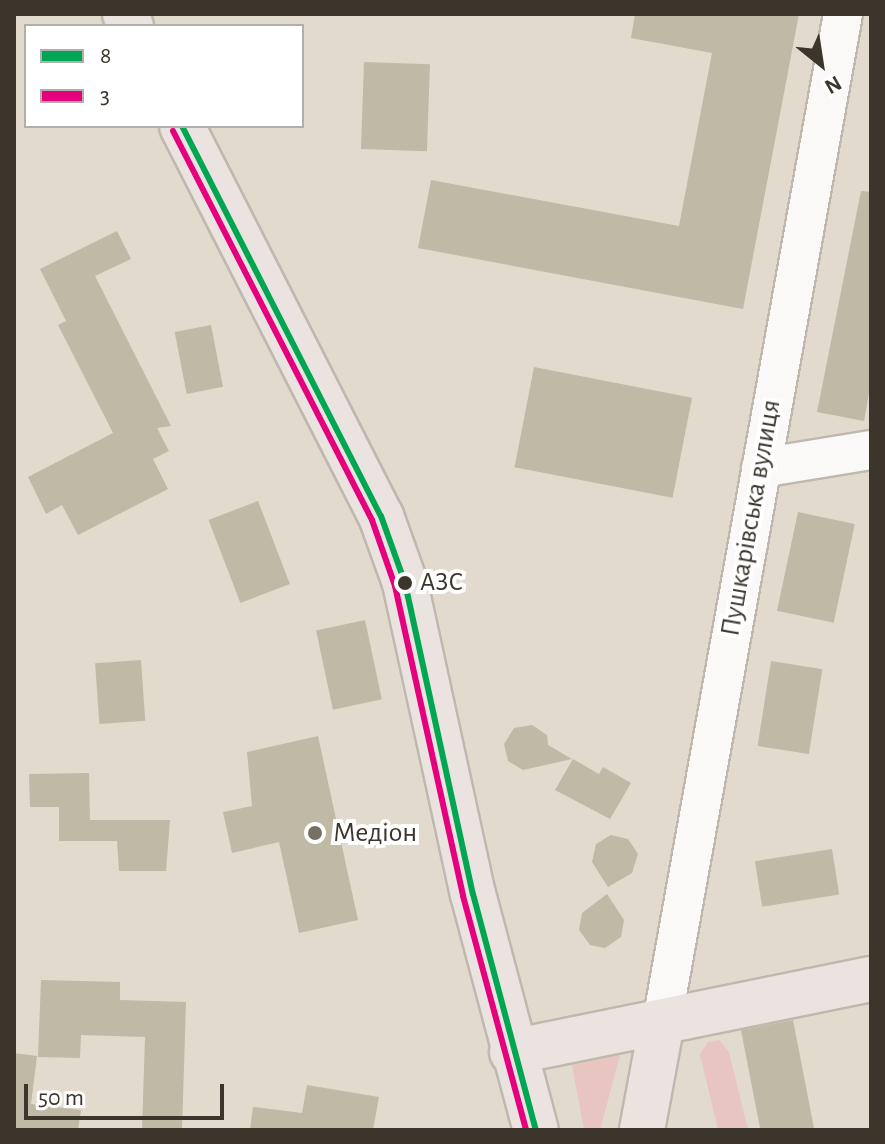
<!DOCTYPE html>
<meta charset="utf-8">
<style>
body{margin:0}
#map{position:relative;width:885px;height:1144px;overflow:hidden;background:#e2dacd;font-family:"Alegreya Sans",sans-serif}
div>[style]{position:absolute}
.green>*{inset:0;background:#e8c5c1}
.building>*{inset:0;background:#bebaa6;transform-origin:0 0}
.roads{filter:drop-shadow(2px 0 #bfb8ae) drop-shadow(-2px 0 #bfb8ae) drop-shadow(0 2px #bfb8ae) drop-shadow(0 -2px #bfb8ae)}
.minor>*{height:38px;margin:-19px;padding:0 19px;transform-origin:19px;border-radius:19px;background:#fbf9f8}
.major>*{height:44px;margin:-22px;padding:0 22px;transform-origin:22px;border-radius:22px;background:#eae3df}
.bus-1>*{height:6px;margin:-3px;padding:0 3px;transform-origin:3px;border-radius:3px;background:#00a651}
.bus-2>*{height:6px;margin:-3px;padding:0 3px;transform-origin:3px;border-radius:3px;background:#e5007d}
.dots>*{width:22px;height:22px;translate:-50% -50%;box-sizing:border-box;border:4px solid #fff;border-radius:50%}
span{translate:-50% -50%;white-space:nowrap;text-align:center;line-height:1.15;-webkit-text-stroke:8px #fff;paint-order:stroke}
.bus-label{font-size:26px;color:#3b352c}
.left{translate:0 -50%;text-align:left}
.street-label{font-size:28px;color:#3b352c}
.poi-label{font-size:28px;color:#3b352c}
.frame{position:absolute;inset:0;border:16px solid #3b352c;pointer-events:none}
.legend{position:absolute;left:24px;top:24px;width:280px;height:104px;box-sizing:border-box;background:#fff;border:2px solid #b1aeab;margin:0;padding:10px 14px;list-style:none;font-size:24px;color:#3b352c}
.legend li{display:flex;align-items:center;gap:16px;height:40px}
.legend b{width:40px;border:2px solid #b1aeab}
.north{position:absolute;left:781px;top:24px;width:80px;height:80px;-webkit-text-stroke:6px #fff;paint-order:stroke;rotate:150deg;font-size:22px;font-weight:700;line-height:32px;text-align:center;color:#3b352c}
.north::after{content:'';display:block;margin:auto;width:28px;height:36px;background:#3b352c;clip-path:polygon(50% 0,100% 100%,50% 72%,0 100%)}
.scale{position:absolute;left:24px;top:1084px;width:200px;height:36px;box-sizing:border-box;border:4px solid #3b352c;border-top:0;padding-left:10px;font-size:24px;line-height:28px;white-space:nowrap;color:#3b352c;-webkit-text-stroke:6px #fff;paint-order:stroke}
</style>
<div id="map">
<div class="green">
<i style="clip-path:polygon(719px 1040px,729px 1052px,748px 1130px,718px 1130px,700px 1054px,708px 1042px)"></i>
<i style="clip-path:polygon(620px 1055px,600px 1130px,584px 1130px,572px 1065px)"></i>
</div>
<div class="building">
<i style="clip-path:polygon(635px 14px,799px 14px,743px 309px,418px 248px,431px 180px,679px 226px,712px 53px,631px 38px)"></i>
<i style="left:364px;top:62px;width:66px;height:87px;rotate:2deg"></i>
<i style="clip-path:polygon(861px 191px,871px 192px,871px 382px,864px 421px,817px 412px)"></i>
<i style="clip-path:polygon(117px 231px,131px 259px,95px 276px,171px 426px,157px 428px,169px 451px,153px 459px,168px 489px,78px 535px,62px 505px,46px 514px,28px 477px,113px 433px,58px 325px,66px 321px,40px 269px)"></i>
<i style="left:211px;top:325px;width:63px;height:37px;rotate:79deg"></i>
<i style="left:534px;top:367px;width:161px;height:102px;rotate:11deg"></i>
<i style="left:258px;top:501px;width:89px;height:53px;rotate:69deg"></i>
<i style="left:798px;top:512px;width:58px;height:101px;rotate:12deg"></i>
<i style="left:365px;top:620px;width:81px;height:50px;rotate:78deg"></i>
<i style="left:141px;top:660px;width:61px;height:46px;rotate:86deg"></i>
<i style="left:771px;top:661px;width:52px;height:86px;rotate:9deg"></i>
<i style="clip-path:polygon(532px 725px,547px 735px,548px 745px,572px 759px,523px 770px,508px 761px,504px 744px,514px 728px)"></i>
<i style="clip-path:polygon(318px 736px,358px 920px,299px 933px,279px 842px,232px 853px,223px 812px,252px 806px,247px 752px)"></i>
<i style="clip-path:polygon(573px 759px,599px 774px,603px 767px,631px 783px,610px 819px,555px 790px)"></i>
<i style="clip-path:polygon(89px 773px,90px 820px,170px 820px,166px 871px,119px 871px,117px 841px,59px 841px,59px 807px,30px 807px,29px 774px)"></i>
<i style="clip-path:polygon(611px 835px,628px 839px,638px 854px,632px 873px,608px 887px,592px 862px,596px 844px)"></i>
<i style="left:832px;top:849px;width:46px;height:78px;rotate:81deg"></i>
<i style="clip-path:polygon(607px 894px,624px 920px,621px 937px,605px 948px,590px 945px,579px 930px,582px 913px)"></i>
<i style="clip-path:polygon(41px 980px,120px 982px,120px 1000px,186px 1002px,182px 1130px,142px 1130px,145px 1037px,81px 1035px,80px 1058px,38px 1057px)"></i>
<i style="left:793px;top:1020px;width:112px;height:53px;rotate:79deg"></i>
<i style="clip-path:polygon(14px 1053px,37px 1056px,31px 1104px,81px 1110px,78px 1130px,14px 1130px)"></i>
<i style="clip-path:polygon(307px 1085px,379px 1097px,373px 1130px,250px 1130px,253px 1107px,302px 1113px)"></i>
</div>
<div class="roads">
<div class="minor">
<i style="left:761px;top:468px;width:111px;rotate:-9.3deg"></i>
<i style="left:662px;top:1022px;width:1024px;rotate:-79.82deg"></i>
</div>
<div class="major">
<i style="left:125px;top:14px;width:13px;rotate:63deg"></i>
<i style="left:182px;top:126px;width:438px;rotate:63deg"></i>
<i style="left:381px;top:516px;width:71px;rotate:70.3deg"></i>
<i style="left:405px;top:583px;width:318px;rotate:77.7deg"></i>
<i style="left:473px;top:894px;width:244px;rotate:75.1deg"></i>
<i style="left:512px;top:1052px;width:366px;rotate:-11.5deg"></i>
<i style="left:642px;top:1130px;width:110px;rotate:-79.5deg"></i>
</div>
</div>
<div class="bus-1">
<i style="left:182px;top:126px;width:438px;rotate:63deg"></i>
<i style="left:381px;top:516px;width:71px;rotate:70.3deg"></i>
<i style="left:405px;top:583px;width:318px;rotate:77.7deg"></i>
<i style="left:473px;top:894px;width:244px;rotate:75.1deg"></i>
</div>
<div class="bus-2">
<i style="left:173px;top:131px;width:437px;rotate:62.9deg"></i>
<i style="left:372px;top:520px;width:70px;rotate:70.8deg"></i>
<i style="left:395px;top:586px;width:317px;rotate:77.6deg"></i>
<i style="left:463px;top:896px;width:242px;rotate:74.9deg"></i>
</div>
<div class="dots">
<i style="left:405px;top:583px;background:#3b352c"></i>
<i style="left:315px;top:833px;background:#756f64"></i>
</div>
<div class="bus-label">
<span class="left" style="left:420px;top:583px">АЗС</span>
</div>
<div class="street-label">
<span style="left:751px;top:518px;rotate:-80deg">Пушкарівська вулиця</span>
</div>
<div class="poi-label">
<span class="left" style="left:333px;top:833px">Медіон</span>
</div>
<div class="frame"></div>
<ul class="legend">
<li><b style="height:10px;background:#00a651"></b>8</li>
<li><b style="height:10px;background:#e5007d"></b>3</li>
</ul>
<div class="north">N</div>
<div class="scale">50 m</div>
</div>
